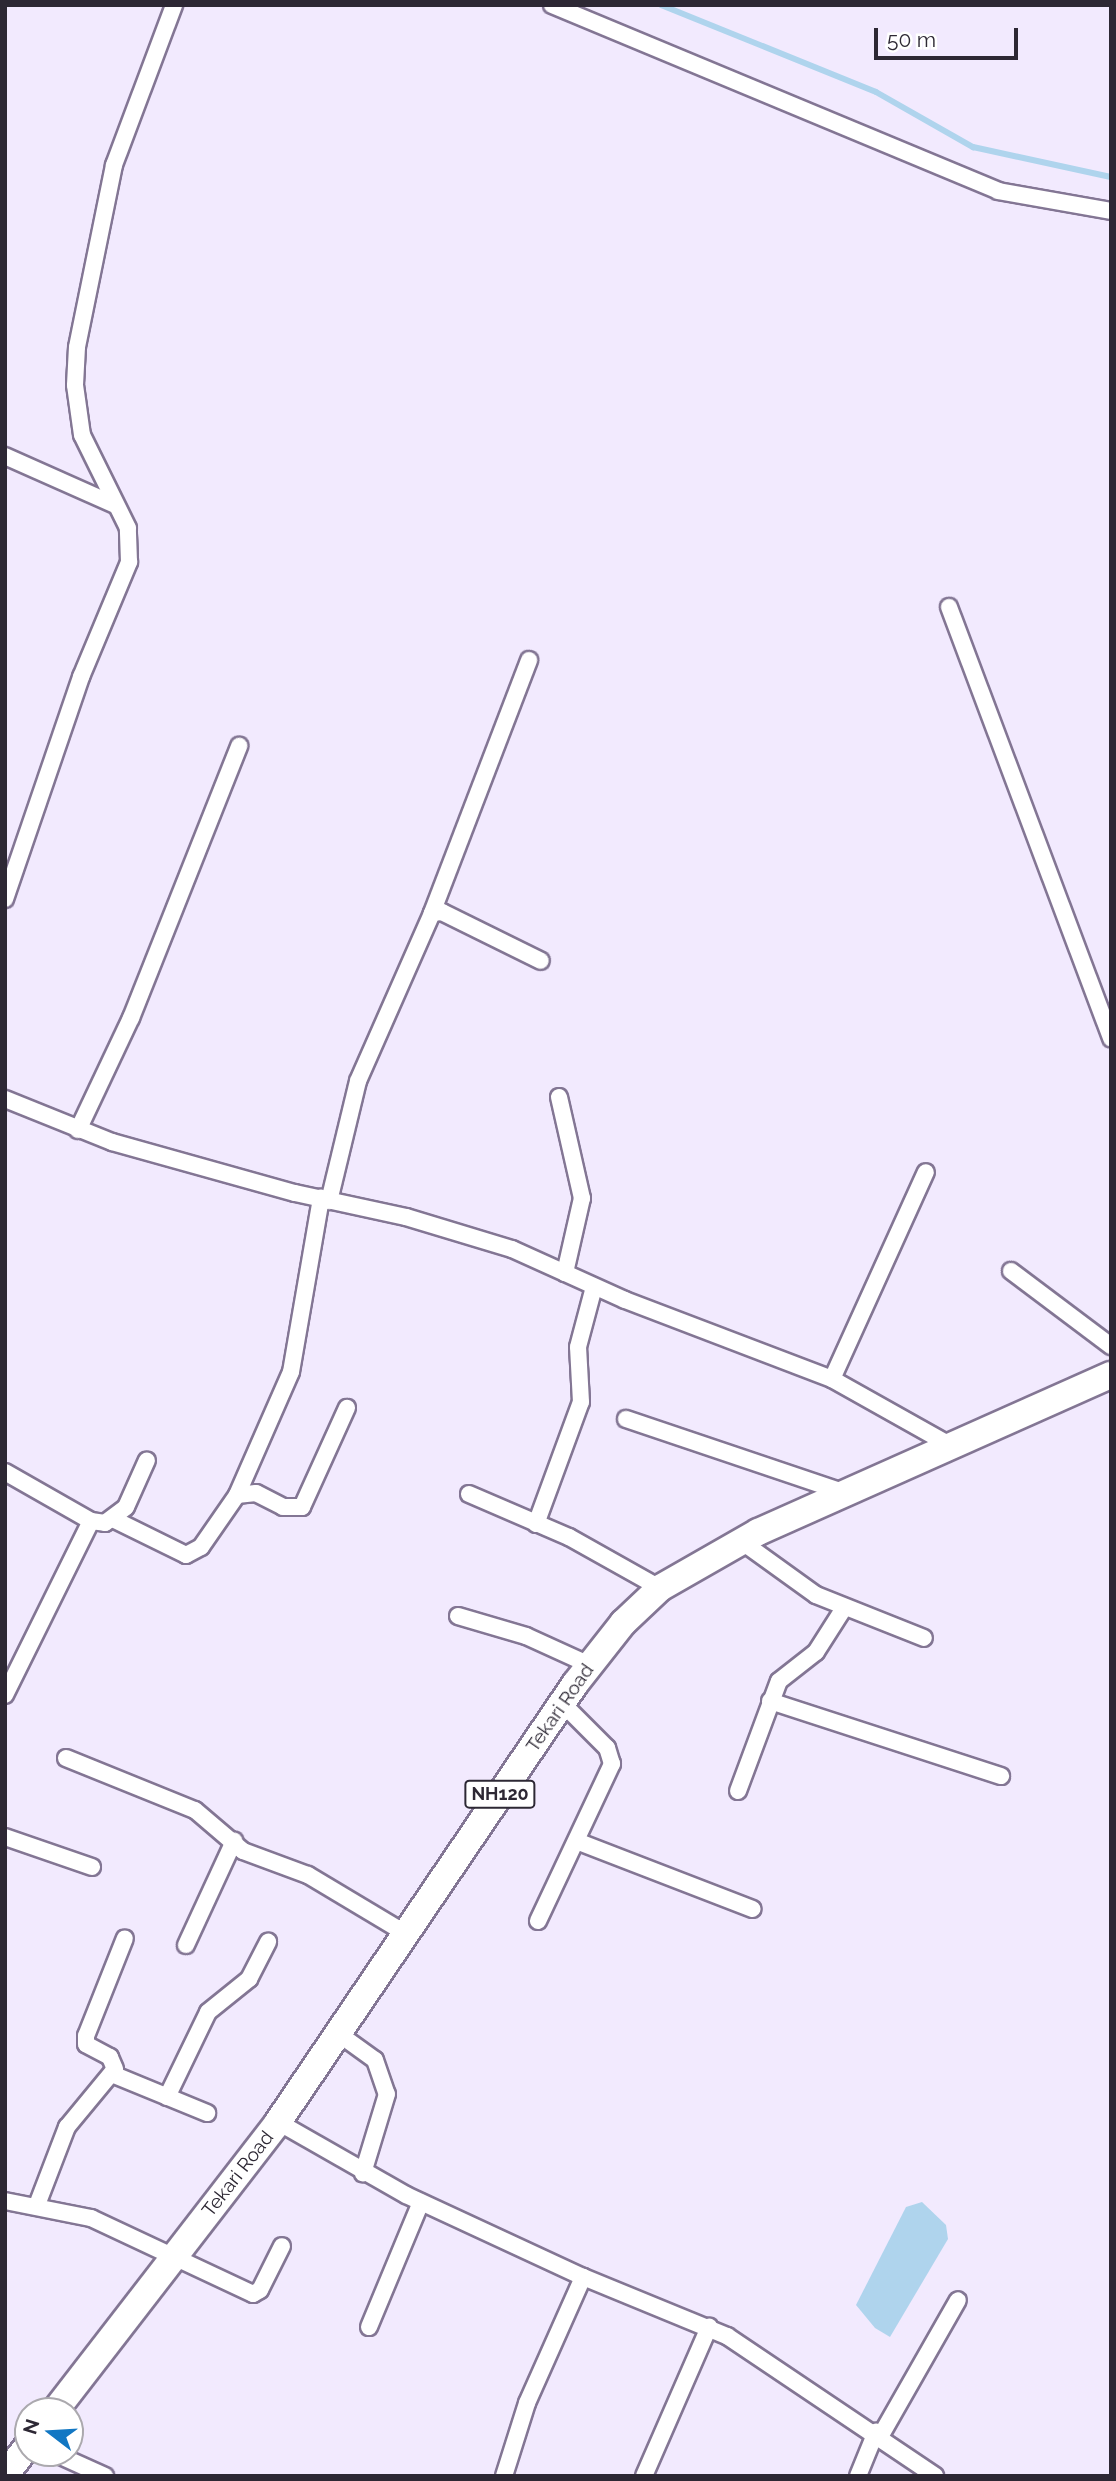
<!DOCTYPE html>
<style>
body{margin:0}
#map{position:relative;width:1116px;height:2481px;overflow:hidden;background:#f2eafe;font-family:Raleway,sans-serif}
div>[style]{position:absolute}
.water>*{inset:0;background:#afd4ed}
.stream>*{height:6px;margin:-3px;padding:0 3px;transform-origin:3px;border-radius:3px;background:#afd4ed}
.roads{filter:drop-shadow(2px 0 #837694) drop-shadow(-2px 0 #837694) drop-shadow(0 2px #837694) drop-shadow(0 -2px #837694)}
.minor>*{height:16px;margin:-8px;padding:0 8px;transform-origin:8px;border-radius:8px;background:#fff}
.trunk>*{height:26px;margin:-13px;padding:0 13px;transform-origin:13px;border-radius:13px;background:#fff}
span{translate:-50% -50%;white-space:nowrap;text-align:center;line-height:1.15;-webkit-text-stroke:5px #fff;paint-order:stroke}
.shield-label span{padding:2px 5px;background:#fff;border:2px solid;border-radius:5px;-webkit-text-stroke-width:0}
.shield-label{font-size:18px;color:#2d2834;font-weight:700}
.street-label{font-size:19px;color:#2d2834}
.frame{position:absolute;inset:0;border:7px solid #2d2834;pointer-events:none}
.north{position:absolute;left:14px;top:2397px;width:70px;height:70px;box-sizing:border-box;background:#fff;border:2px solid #aba9ae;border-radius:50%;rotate:287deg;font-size:19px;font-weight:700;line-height:28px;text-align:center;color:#2d2834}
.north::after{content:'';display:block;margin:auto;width:24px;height:32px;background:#1277c3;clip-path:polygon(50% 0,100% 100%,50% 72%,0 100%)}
.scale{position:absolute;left:874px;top:28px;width:144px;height:32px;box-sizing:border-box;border:4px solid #2d2834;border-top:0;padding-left:9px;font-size:21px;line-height:24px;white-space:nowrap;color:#2d2834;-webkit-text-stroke:5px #fff;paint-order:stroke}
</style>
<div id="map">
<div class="water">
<i style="clip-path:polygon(922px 2202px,946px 2225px,948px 2239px,890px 2337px,875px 2328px,856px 2305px,906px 2207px)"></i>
</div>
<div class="stream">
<i style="left:661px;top:5px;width:232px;rotate:22deg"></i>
<i style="left:876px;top:92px;width:112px;rotate:29.6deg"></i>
<i style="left:973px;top:147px;width:141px;rotate:12.3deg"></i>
</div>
<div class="roads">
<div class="minor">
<i style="left:552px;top:5px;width:483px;rotate:22.6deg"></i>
<i style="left:998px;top:191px;width:115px;rotate:10deg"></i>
<i style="left:5px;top:456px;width:120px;rotate:24deg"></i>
<i style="left:949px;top:607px;width:461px;rotate:69.4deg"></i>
<i style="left:5px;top:899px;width:235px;rotate:-71.1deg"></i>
<i style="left:81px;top:677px;width:125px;rotate:-67.3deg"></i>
<i style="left:129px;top:562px;width:34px;rotate:-92deg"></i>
<i style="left:128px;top:528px;width:104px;rotate:-116.3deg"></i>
<i style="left:82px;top:435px;width:50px;rotate:-98deg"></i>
<i style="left:75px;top:385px;width:38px;rotate:-87deg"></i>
<i style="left:77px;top:347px;width:186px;rotate:-78.5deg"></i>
<i style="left:114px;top:165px;width:171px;rotate:-69.4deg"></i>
<i style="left:432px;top:913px;width:271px;rotate:-69deg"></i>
<i style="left:559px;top:1097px;width:104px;rotate:77.2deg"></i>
<i style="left:582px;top:1198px;width:77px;rotate:102.8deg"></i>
<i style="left:5px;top:1099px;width:115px;rotate:21.9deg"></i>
<i style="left:112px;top:1142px;width:190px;rotate:15.6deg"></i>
<i style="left:295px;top:1193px;width:114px;rotate:12.2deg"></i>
<i style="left:406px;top:1217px;width:111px;rotate:16.8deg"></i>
<i style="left:512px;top:1249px;width:124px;rotate:24.3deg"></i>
<i style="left:625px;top:1300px;width:222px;rotate:20.9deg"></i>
<i style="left:832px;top:1379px;width:139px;rotate:29.3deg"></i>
<i style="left:78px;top:1130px;width:124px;rotate:-64.7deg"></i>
<i style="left:131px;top:1018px;width:293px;rotate:-68.3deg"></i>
<i style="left:329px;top:1201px;width:123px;rotate:-76.4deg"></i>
<i style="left:358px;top:1081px;width:184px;rotate:-66.2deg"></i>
<i style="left:432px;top:913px;width:10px;rotate:-6deg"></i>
<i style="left:442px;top:912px;width:110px;rotate:26.3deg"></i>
<i style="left:1011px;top:1271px;width:125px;rotate:36.9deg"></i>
<i style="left:832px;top:1379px;width:227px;rotate:-65.6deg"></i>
<i style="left:626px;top:1419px;width:232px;rotate:18.6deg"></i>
<i style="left:5px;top:1472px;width:99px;rotate:29.7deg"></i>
<i style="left:91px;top:1521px;width:14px;rotate:8deg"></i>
<i style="left:105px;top:1523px;width:26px;rotate:-37deg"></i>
<i style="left:126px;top:1507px;width:51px;rotate:-65.9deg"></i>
<i style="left:469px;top:1494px;width:109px;rotate:23.3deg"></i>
<i style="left:569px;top:1537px;width:104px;rotate:29.3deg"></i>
<i style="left:237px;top:1495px;width:134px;rotate:-66.3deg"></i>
<i style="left:291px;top:1372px;width:177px;rotate:-80.2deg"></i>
<i style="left:115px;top:1520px;width:79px;rotate:26.2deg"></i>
<i style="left:186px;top:1555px;width:17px;rotate:-28deg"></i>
<i style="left:201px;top:1547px;width:63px;rotate:-55.3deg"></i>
<i style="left:237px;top:1495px;width:19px;rotate:-6deg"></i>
<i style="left:256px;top:1493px;width:30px;rotate:27deg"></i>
<i style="left:283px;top:1507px;width:19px"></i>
<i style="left:302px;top:1507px;width:109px;rotate:-65.6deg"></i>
<i style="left:536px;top:1524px;width:130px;rotate:-69.8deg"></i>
<i style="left:581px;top:1402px;width:55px;rotate:-93.1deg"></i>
<i style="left:578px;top:1347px;width:62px;rotate:-75.1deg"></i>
<i style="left:741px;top:1541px;width:92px;rotate:35.8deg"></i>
<i style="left:816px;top:1595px;width:116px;rotate:21.7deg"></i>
<i style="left:458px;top:1616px;width:71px;rotate:16.4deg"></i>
<i style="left:526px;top:1636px;width:70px;rotate:24.4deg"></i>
<i style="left:5px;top:1695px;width:194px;rotate:-63.7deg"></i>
<i style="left:770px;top:1701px;width:243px;rotate:18deg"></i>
<i style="left:66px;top:1758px;width:139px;rotate:22deg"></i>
<i style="left:195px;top:1810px;width:63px;rotate:40.5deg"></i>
<i style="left:243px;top:1851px;width:69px;rotate:20.3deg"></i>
<i style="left:308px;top:1875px;width:113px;rotate:30.9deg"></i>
<i style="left:738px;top:1791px;width:117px;rotate:-69.6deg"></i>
<i style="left:779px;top:1681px;width:47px;rotate:-38.1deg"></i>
<i style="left:816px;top:1652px;width:52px;rotate:-57.5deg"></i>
<i style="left:5px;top:1837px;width:92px;rotate:19deg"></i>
<i style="left:579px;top:1842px;width:186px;rotate:21.1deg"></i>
<i style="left:538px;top:1921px;width:174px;rotate:-64.8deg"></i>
<i style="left:612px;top:1764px;width:17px;rotate:-107deg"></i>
<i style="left:607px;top:1748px;width:64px;rotate:-135deg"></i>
<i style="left:186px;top:1945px;width:115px;rotate:-65.2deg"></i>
<i style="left:339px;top:2034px;width:44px;rotate:35.8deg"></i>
<i style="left:375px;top:2060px;width:36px;rotate:71deg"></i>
<i style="left:387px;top:2094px;width:83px;rotate:106.9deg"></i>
<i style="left:112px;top:2074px;width:103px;rotate:22.3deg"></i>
<i style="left:167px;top:2097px;width:94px;rotate:-64.2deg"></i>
<i style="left:208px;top:2012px;width:53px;rotate:-38.8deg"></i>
<i style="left:249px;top:1979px;width:42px;rotate:-62.8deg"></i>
<i style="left:278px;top:2122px;width:147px;rotate:29.7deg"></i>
<i style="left:406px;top:2195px;width:195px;rotate:24.9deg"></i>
<i style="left:583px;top:2277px;width:156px;rotate:22.3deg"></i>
<i style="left:727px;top:2336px;width:251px;rotate:33.9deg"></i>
<i style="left:5px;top:2201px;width:88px;rotate:11.2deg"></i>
<i style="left:91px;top:2218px;width:179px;rotate:25.1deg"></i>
<i style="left:253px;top:2294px;width:8px;rotate:-30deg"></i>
<i style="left:260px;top:2290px;width:49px;rotate:-63.4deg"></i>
<i style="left:37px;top:2205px;width:84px;rotate:-69deg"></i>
<i style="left:67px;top:2127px;width:75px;rotate:-50.4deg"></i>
<i style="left:115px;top:2069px;width:13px;rotate:-113deg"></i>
<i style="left:110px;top:2057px;width:27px;rotate:-152deg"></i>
<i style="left:86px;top:2044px;width:8px;rotate:-90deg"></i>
<i style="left:86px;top:2036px;width:105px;rotate:-68.3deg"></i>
<i style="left:369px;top:2327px;width:135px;rotate:-67.4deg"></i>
<i style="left:881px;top:2435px;width:155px;rotate:-60.3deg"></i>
<i style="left:54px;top:2453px;width:56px;rotate:24.3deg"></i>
<i style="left:504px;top:2476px;width:77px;rotate:-72.5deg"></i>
<i style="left:527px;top:2403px;width:138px;rotate:-66deg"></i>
<i style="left:644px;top:2476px;width:163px;rotate:-66.4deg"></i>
<i style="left:858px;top:2476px;width:48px;rotate:-67.8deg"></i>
</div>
<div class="trunk">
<i style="left:55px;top:2411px;width:365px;rotate:-52.3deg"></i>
<i style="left:278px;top:2122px;width:529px;rotate:-55.86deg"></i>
<i style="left:575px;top:1684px;width:78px;rotate:-51.8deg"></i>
<i style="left:623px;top:1623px;width:51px;rotate:-43.4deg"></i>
<i style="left:660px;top:1588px;width:113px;rotate:-29.7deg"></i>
<i style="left:758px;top:1532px;width:386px;rotate:-24deg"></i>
<i style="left:5px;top:2475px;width:37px;rotate:-52deg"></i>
</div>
</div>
<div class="shield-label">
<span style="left:500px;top:1794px">NH120</span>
</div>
<div class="street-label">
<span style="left:560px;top:1708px;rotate:-55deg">Tekari Road</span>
<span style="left:238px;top:2174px;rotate:-52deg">Tekari Road</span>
</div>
<div class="frame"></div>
<div class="north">N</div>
<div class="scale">50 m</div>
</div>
